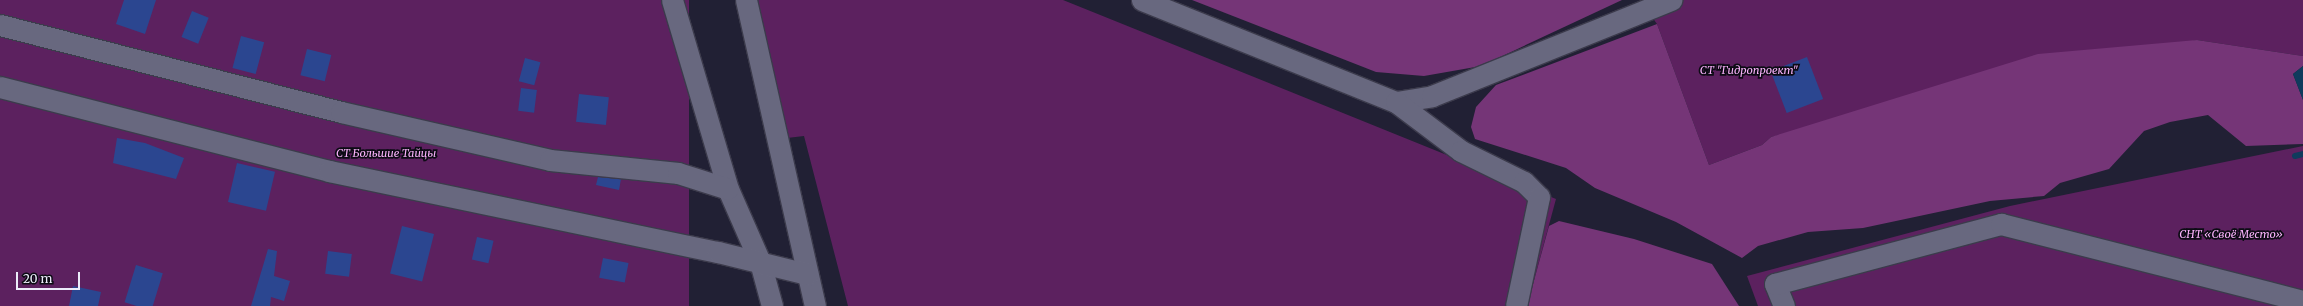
<!DOCTYPE html>
<meta charset="utf-8">
<style>
body{margin:0}
#map{position:relative;width:2303px;height:306px;overflow:hidden;background:#212034;font-family:Merriweather,serif}
div>[style]{position:absolute}
.green>*{inset:0;background:#5c215f;transform-origin:0 0}
.forest>*{inset:0;background:#753577}
.water>*{inset:0;background:#0f3b5d}
.stream>*{height:6px;margin:-3px;padding:0 3px;transform-origin:3px;border-radius:3px;background:#0f3b5d}
.building>*{inset:0;background:#2b4690;transform-origin:0 0}
.roads{filter:drop-shadow(1px 0 #3c3b4c) drop-shadow(-1px 0 #3c3b4c) drop-shadow(0 1px #3c3b4c) drop-shadow(0 -1px #3c3b4c)}
.minor>*{height:21px;margin:-10.5px;padding:0 10.5px;transform-origin:10.5px;border-radius:10.5px;background:#68687f}
span{translate:-50% -50%;white-space:nowrap;text-align:center;line-height:1.15;-webkit-text-stroke:3.5px #0c0b14;paint-order:stroke}
.park-label{font-size:11px;color:#fcb4fd;font-style:italic}
.scale{position:absolute;left:16px;top:272px;width:64px;height:18px;box-sizing:border-box;border:2px solid #ececfa;border-top:0;padding-left:5px;font-size:12px;line-height:14px;white-space:nowrap;color:#ececfa;-webkit-text-stroke:3px #0c0b14;paint-order:stroke}
</style>
<div id="map">
<div class="green">
<i style="left:0;top:0;width:689px;height:306px"></i>
<i style="clip-path:polygon(751px 0,1063px 0,1556px 199px,1527px 306px,848px 306px,804px 136px,787px 138px)"></i>
<i style="clip-path:polygon(1640px 0,2303px 0,2303px 56px,2197px 40px,1771px 137px,1762px 145px,1709px 165px,1657px 24px)"></i>
<i style="clip-path:polygon(2303px 146px,2303px 306px,1758px 306px,1747px 276px,2010px 206px)"></i>
</div>
<div class="forest">
<i style="clip-path:polygon(1192px 0,1622px 0,1481px 66px,1424px 76px,1376px 72px)"></i>
<i style="clip-path:polygon(1657px 24px,1709px 165px,1762px 145px,1771px 137px,2038px 54px,2197px 40px,2303px 56px,2303px 66px,2293px 74px,2303px 100px,2303px 144px,2246px 146px,2208px 115px,2170px 122px,2144px 131px,2109px 169px,2060px 183px,2044px 196px,1990px 201px,1863px 228px,1808px 232px,1758px 246px,1742px 258px,1676px 222px,1595px 188px,1566px 168px,1475px 139px,1471px 127px,1476px 107px,1496px 85px)"></i>
<i style="clip-path:polygon(1559px 221px,1634px 239px,1712px 264px,1739px 306px,1527px 306px,1549px 226px)"></i>
</div>
<div class="water">
<i style="clip-path:polygon(2303px 66px,2303px 100px,2293px 74px)"></i>
</div>
<div class="stream">
<i style="left:2295px;top:156px;width:8px;rotate:-14deg"></i>
</div>
<div class="building">
<i style="clip-path:polygon(124px 0,156px 0,145px 34px,116px 24px)"></i>
<i style="left:192px;top:11px;width:18px;height:28px;rotate:22deg"></i>
<i style="left:241px;top:36px;width:24px;height:33px;rotate:15deg"></i>
<i style="left:307px;top:49px;width:25px;height:27px;rotate:14deg"></i>
<i style="left:1807px;top:57px;width:45px;height:39px;rotate:69deg"></i>
<i style="left:525px;top:58px;width:16px;height:24px;rotate:15deg"></i>
<i style="left:521px;top:88px;width:16px;height:23px;rotate:7deg"></i>
<i style="left:579px;top:94px;width:30px;height:28px;rotate:6deg"></i>
<i style="clip-path:polygon(117px 138px,145px 143px,184px 158px,176px 179px,113px 163px)"></i>
<i style="left:237px;top:163px;width:39px;height:40px;rotate:13deg"></i>
<i style="clip-path:polygon(598px 177px,621px 179px,619px 190px,596px 185px)"></i>
<i style="left:402px;top:226px;width:33px;height:49px;rotate:14deg"></i>
<i style="left:477px;top:237px;width:17px;height:23px;rotate:13deg"></i>
<i style="clip-path:polygon(268px 249px,277px 251px,274px 276px,290px 281px,284px 301px,271px 297px,270px 306px,251px 306px)"></i>
<i style="left:328px;top:251px;width:24px;height:23px;rotate:7deg"></i>
<i style="left:603px;top:258px;width:26px;height:20px;rotate:11deg"></i>
<i style="left:136px;top:265px;width:28px;height:39px;rotate:17deg"></i>
<i style="clip-path:polygon(73px 286px,101px 292px,98px 306px,69px 306px)"></i>
</div>
<div class="roads">
<div class="minor">
<i style="left:672px;top:0;width:197px;rotate:73.5deg"></i>
<i style="left:728px;top:189px;width:80px;rotate:66.3deg"></i>
<i style="left:760px;top:262px;width:46px;rotate:74.7deg"></i>
<i style="left:746px;top:0;width:314px;rotate:77.3deg"></i>
<i style="left:1142px;top:0;width:274px;rotate:21.9deg"></i>
<i style="left:1396px;top:102px;width:36px;rotate:-9deg"></i>
<i style="left:1432px;top:96px;width:258px;rotate:-21.9deg"></i>
<i style="left:0;top:25px;width:352px;rotate:14.3deg"></i>
<i style="left:341px;top:112px;width:214px;rotate:12.9deg"></i>
<i style="left:550px;top:160px;width:129px;rotate:5.8deg"></i>
<i style="left:678px;top:173px;width:52px;rotate:17.7deg"></i>
<i style="left:0;top:87px;width:340px;rotate:14.3deg"></i>
<i style="left:329px;top:171px;width:397px;rotate:11.8deg"></i>
<i style="left:718px;top:252px;width:92px;rotate:13.9deg"></i>
<i style="left:1396px;top:102px;width:81px;rotate:37deg"></i>
<i style="left:1461px;top:151px;width:70px;rotate:26.2deg"></i>
<i style="left:1524px;top:182px;width:21px;rotate:45deg"></i>
<i style="left:1539px;top:197px;width:111px;rotate:101.9deg"></i>
<i style="left:1784px;top:306px;width:24px;rotate:-112deg"></i>
<i style="left:1775px;top:284px;width:234px;rotate:-14.9deg"></i>
<i style="left:2001px;top:224px;width:312px;rotate:14.3deg"></i>
</div>
</div>
<div class="park-label">
<span style="left:1749px;top:70px">СТ "Гидропроект"</span>
<span style="left:386px;top:153px">СТ Большие Тайцы</span>
<span style="left:2231px;top:234px">СНТ «Своё Место»</span>
</div>
<div class="scale">20 m</div>
</div>
